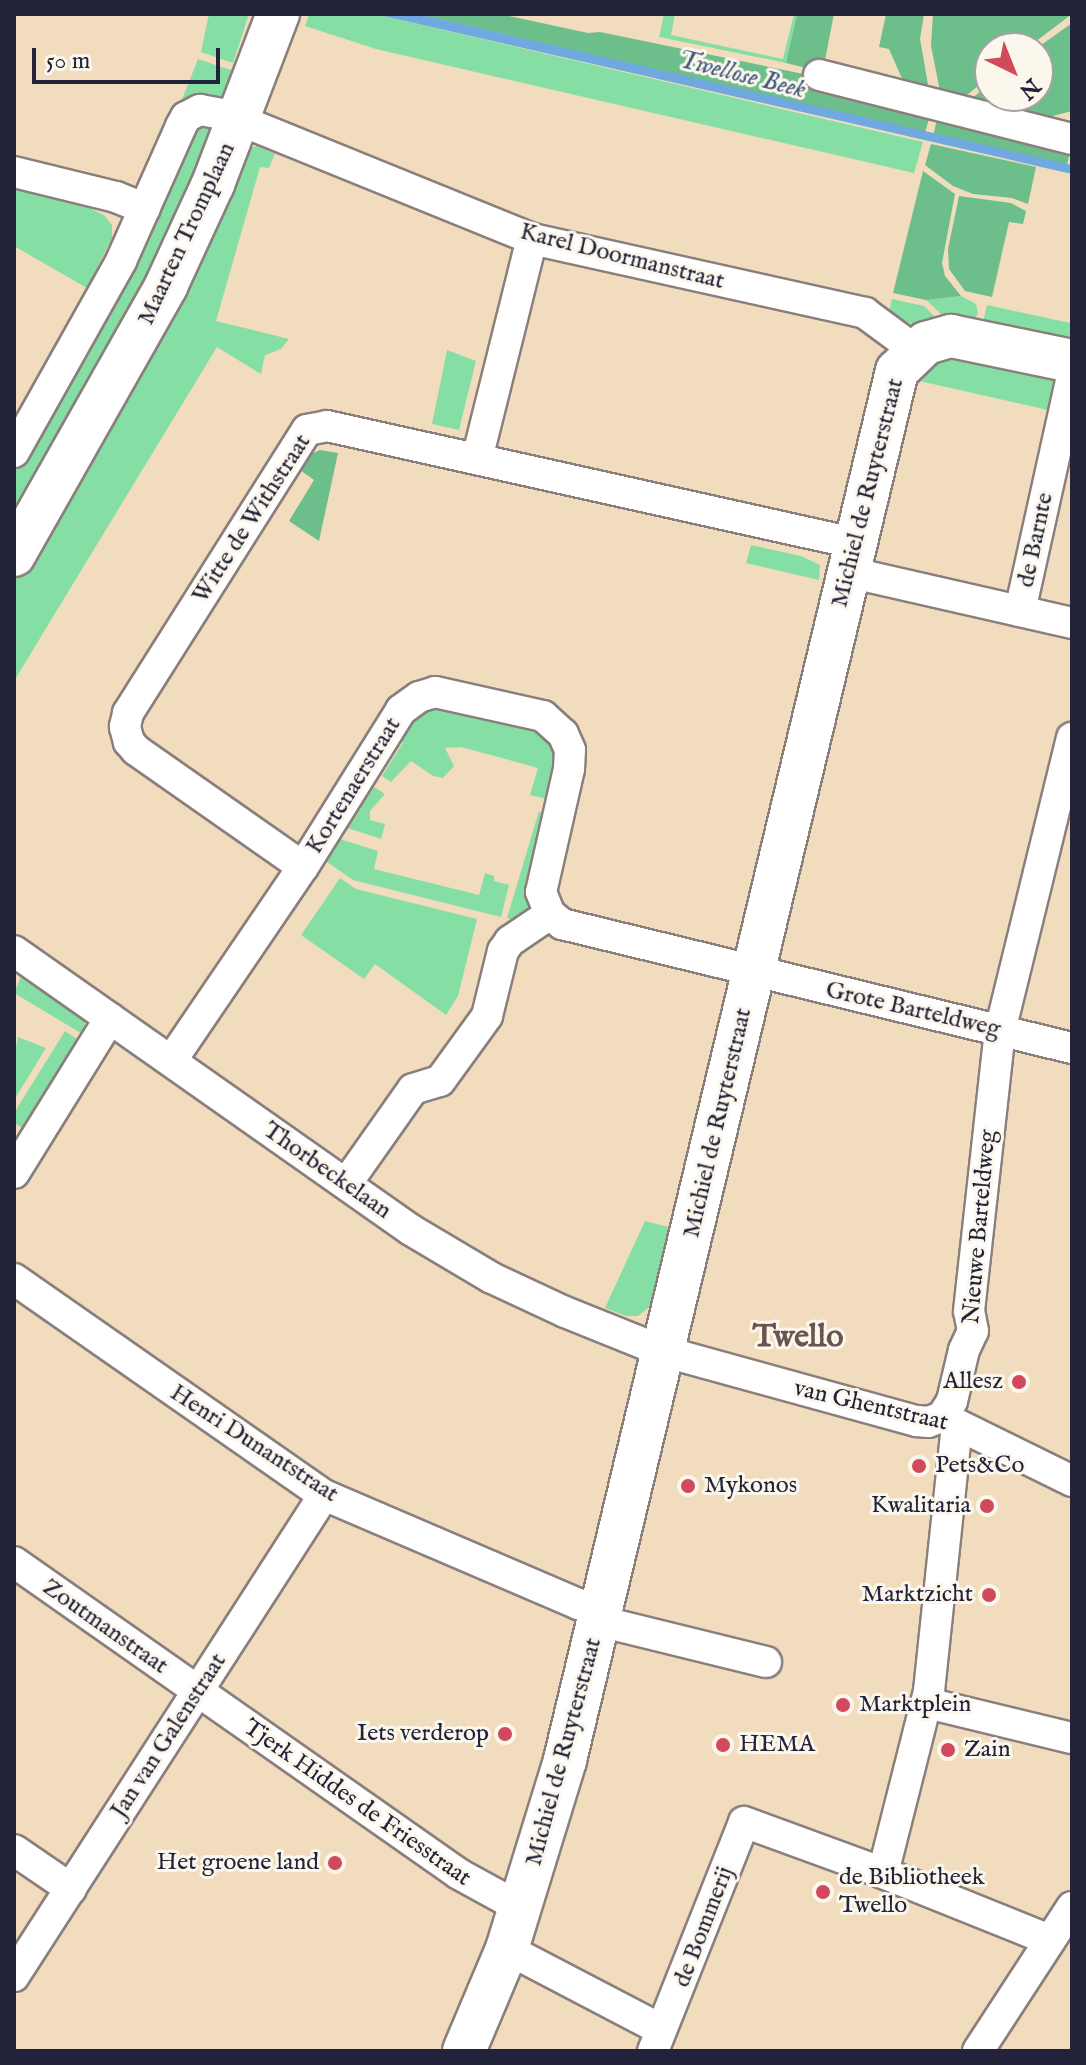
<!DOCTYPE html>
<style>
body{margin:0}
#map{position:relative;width:1086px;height:2065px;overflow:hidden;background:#f2dcbe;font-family:"IM FELL English",serif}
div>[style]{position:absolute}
.green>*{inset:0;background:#85dfa5}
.forest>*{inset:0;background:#6cbe8a;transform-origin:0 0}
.water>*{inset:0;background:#6fa9df}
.roads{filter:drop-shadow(2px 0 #8a7f7c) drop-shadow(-2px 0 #8a7f7c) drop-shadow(0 2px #8a7f7c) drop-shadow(0 -2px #8a7f7c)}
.street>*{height:30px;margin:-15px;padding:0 15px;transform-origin:15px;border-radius:15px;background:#fff}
.secondary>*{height:42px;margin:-21px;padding:0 21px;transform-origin:21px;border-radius:21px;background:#fff}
.dots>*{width:22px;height:22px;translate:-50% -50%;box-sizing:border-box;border:4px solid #fbf7ec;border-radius:50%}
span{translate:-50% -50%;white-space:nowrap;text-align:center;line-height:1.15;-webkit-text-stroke:6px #fbf7ec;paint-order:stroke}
.street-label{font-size:24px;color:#22223b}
.poi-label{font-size:24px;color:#22223b}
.right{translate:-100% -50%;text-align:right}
.left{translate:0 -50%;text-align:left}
.water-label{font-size:26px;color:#41587d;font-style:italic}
.district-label{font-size:32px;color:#68554f;font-weight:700}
.frame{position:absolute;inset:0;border:16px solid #22223b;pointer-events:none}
.north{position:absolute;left:974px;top:32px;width:80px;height:80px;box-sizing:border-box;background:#fbf7ec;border:2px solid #a4a2a5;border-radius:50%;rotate:137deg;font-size:22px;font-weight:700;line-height:32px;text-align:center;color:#22223b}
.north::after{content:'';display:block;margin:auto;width:28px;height:36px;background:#d1495b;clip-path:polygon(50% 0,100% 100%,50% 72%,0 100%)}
.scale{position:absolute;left:32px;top:48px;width:188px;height:36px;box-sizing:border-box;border:4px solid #22223b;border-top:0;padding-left:10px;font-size:24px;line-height:28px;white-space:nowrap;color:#22223b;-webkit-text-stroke:6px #fbf7ec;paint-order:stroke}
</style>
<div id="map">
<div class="green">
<i style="clip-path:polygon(209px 14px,249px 14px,233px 63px,201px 52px)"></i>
<i style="clip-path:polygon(309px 14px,375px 14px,923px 142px,914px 173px,376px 49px,305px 26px)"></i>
<i style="clip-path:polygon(664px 14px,675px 14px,671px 35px,783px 59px,794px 14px,797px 14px,786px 63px,659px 37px)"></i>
<i style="clip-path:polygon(198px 59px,243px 74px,231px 93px,219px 98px,195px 97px,179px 107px)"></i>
<i style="clip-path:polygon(199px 124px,214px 132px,182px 223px,14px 530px,14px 471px)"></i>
<i style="clip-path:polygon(257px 146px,275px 154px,269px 168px,260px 167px,216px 321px,289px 339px,281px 349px,265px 355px,261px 374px,217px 347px,14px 681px,14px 583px,244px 149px)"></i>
<i style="clip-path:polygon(14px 184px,92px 202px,91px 209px,104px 215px,112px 225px,112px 238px,87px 288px,14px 246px)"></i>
<i style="clip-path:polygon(961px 296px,976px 304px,978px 313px,974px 320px,943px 316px,926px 300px)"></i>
<i style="clip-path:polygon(892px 299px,924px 306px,936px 318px,914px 324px,899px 321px,889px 312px)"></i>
<i style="clip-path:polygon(987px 305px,1070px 323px,1072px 320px,1072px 334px,1067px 340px,983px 322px)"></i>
<i style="clip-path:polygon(447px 350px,476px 361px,459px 430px,432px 424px)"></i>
<i style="clip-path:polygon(952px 357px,1061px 370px,1052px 411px,915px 380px,932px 366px)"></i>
<i style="clip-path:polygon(751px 545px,801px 556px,820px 565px,819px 580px,746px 563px)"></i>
<i style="clip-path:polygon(428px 702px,532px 723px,560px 752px,547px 799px,530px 795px,538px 768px,461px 747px,445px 748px,454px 766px,443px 778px,433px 776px,411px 761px,391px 782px,382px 776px,403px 743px,395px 737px)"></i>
<i style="clip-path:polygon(374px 787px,385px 794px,370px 811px,370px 820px,385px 824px,381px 839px,348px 828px)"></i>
<i style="clip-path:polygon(539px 811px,546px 818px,532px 908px,523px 923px,507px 918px)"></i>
<i style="clip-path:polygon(340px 839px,378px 851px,374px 869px,479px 895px,485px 873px,494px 876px,494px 881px,509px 885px,501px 917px,353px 880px,327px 862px)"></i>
<i style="clip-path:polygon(340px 878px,356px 889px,477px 919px,458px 996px,446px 1015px,375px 964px,364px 979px,301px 935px)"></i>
<i style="clip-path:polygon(23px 972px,85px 1016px,84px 1035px,14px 993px)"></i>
<i style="clip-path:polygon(65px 1031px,83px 1043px,24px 1129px,14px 1123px,14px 1113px)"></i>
<i style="clip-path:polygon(18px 1037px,46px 1048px,14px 1100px,14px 1057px)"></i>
<i style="clip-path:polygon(645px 1221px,672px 1228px,652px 1305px,638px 1316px,626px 1316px,605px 1308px)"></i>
</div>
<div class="forest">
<i style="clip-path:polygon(418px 14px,500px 14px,588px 33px,600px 32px,818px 77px,930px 115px,925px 133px)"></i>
<i style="clip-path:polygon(797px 14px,834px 14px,824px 65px,810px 69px,786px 63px)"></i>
<i style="clip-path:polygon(886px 14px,924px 14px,920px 39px,929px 90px,904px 83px,889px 49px,879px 47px)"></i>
<i style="clip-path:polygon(933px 14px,1072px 14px,1027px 48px,990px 48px,990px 76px,955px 105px,940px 91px,931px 46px)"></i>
<i style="clip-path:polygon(1072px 23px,1072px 111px,1045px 118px,962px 107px,990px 83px,990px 96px,1038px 96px,1037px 48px)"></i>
<i style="left:938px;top:115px;width:137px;height:21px;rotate:13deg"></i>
<i style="clip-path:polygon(931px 144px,1036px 167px,1028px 204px,1012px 198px,973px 194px,953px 186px,925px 165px)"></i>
<i style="clip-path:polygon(923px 171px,955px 194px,942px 263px,945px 276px,961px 296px,926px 300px,893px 293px)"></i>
<i style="clip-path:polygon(959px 196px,1011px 203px,1026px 211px,1023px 224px,1009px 222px,992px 297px,965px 291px,949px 269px,948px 249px)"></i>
<i style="clip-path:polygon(320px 450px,338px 453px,319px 541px,289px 521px,314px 480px,300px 470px,311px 454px)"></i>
</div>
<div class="water">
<i style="clip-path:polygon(375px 14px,418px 14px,1072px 165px,1072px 174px)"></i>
</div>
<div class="roads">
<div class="street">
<i style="left:819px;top:75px;width:261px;rotate:14.2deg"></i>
<i style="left:14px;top:172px;width:105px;rotate:13.8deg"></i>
<i style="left:116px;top:197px;width:31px;rotate:22deg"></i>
<i style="left:14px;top:452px;width:219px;rotate:-60.7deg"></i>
<i style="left:121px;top:261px;width:148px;rotate:-66deg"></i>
<i style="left:181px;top:126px;width:10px;rotate:-61deg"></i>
<i style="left:186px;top:117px;width:16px;rotate:-27deg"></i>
<i style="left:200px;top:110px;width:27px;rotate:10deg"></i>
<i style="left:227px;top:115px;width:329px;rotate:22.1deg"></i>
<i style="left:532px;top:239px;width:341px;rotate:12.5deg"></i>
<i style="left:865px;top:313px;width:62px;rotate:36.5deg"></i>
<i style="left:477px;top:459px;width:227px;rotate:-76deg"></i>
<i style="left:848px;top:572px;width:230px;rotate:12.8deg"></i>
<i style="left:1020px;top:611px;width:241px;rotate:-77.5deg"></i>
<i style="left:303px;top:867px;width:204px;rotate:-145deg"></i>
<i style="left:136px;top:750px;width:11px;rotate:-131deg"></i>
<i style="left:129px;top:742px;width:16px;rotate:-105deg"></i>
<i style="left:125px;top:727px;width:14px;rotate:-78deg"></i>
<i style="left:128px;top:713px;width:335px;rotate:-57.7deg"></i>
<i style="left:307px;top:430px;width:20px;rotate:-11deg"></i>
<i style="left:327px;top:426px;width:540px;rotate:12.52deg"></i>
<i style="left:14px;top:951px;width:485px;rotate:35.1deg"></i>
<i style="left:411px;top:1230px;width:94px;rotate:30.7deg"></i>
<i style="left:492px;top:1278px;width:81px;rotate:25deg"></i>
<i style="left:565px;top:1312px;width:105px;rotate:21.9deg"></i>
<i style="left:662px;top:1351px;width:264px;rotate:15.4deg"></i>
<i style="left:917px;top:1421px;width:11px;rotate:5deg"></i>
<i style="left:928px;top:1422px;width:15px;rotate:-20deg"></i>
<i style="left:942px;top:1417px;width:145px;rotate:26.2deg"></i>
<i style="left:171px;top:1061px;width:235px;rotate:-55.8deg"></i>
<i style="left:303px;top:867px;width:185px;rotate:-58deg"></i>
<i style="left:401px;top:710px;width:22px;rotate:-36deg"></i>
<i style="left:419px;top:697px;width:17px;rotate:-17deg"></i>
<i style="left:435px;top:692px;width:111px;rotate:12.5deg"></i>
<i style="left:543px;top:716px;width:27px;rotate:42deg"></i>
<i style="left:563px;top:734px;width:17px;rotate:66deg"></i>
<i style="left:570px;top:750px;width:19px;rotate:93deg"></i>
<i style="left:569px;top:769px;width:126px;rotate:102.8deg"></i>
<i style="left:541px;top:892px;width:24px;rotate:68deg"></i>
<i style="left:550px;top:914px;width:16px;rotate:40deg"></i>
<i style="left:562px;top:924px;width:525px;rotate:13.67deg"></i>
<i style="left:14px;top:1173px;width:182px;rotate:-58.2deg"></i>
<i style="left:346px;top:1184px;width:116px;rotate:-54.8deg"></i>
<i style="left:413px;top:1089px;width:28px;rotate:-17deg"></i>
<i style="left:440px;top:1081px;width:80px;rotate:-54.1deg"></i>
<i style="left:487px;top:1016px;width:67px;rotate:-76.2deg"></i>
<i style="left:503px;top:951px;width:12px;rotate:-55deg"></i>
<i style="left:510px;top:941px;width:48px;rotate:-34deg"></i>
<i style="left:14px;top:1279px;width:378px;rotate:34.9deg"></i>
<i style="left:324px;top:1495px;width:276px;rotate:23.2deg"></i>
<i style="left:578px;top:1604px;width:25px;rotate:16deg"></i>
<i style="left:942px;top:1417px;width:19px;rotate:-58deg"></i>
<i style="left:952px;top:1401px;width:52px;rotate:-76.8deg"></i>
<i style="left:964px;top:1350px;width:21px;rotate:-65deg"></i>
<i style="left:973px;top:1331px;width:20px;rotate:-101deg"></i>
<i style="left:969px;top:1311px;width:282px;rotate:-83.7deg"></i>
<i style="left:1000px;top:1031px;width:302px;rotate:-76.2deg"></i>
<i style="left:14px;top:1562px;width:543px;rotate:35.04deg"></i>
<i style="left:459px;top:1874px;width:71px;rotate:28.7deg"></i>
<i style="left:599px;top:1621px;width:172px;rotate:13.8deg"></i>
<i style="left:927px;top:1703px;width:149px;rotate:13.6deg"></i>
<i style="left:14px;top:1850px;width:69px;rotate:34.4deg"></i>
<i style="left:883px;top:1873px;width:180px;rotate:21.9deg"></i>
<i style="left:507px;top:1949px;width:173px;rotate:27.6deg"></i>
<i style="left:14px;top:1976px;width:572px;rotate:-57.2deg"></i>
<i style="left:653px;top:2051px;width:246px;rotate:-68.3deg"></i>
<i style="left:744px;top:1822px;width:148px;rotate:20.1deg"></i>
<i style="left:883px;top:1873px;width:188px;rotate:-75.8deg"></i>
<i style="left:929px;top:1691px;width:267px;rotate:-84deg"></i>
<i style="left:978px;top:2051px;width:172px;rotate:-56.9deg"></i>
</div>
<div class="secondary">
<i style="left:14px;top:555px;width:309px;rotate:-60.5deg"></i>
<i style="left:166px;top:286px;width:112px;rotate:-65.3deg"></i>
<i style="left:213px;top:184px;width:182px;rotate:-69.1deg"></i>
<i style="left:464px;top:2051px;width:111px;rotate:-67.1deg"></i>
<i style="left:507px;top:1949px;width:198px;rotate:-72.9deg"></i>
<i style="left:565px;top:1760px;width:1428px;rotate:-76.56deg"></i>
<i style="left:897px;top:371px;width:40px;rotate:-44deg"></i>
<i style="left:926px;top:343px;width:26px;rotate:-16deg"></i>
<i style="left:951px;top:336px;width:124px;rotate:11.7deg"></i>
</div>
</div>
<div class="dots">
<i style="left:1019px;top:1382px;background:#d1495b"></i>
<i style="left:919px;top:1466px;background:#d1495b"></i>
<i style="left:688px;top:1486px;background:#d1495b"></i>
<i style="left:987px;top:1506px;background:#d1495b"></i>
<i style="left:989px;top:1595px;background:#d1495b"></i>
<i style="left:843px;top:1705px;background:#d1495b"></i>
<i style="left:505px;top:1734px;background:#d1495b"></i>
<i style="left:723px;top:1745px;background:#d1495b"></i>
<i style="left:948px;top:1750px;background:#d1495b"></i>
<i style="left:335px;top:1863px;background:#d1495b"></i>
<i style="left:823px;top:1892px;background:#d1495b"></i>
</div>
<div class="street-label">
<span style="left:187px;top:234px;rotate:-65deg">Maarten Tromplaan</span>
<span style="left:622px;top:257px;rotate:14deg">Karel Doormanstraat</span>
<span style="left:868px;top:493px;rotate:-76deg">Michiel de Ruyterstraat</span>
<span style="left:252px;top:519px;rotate:-57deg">Witte de Withstraat</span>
<span style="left:1036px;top:540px;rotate:-78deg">de Barnte</span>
<span style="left:354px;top:786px;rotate:-58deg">Kortenaerstraat</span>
<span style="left:913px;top:1010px;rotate:13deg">Grote Barteldweg</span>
<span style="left:718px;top:1123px;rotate:-77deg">Michiel de Ruyterstraat</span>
<span style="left:327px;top:1171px;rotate:35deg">Thorbeckelaan</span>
<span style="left:980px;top:1227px;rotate:-85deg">Nieuwe Barteldweg</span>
<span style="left:871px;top:1406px;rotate:13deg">van Ghentstraat</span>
<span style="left:254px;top:1444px;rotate:33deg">Henri Dunantstraat</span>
<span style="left:105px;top:1627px;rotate:35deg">Zoutmanstraat</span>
<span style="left:169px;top:1736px;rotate:-57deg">Jan van Galenstraat</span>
<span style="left:564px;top:1752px;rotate:-75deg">Michiel de Ruyterstraat</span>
<span style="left:357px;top:1803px;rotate:35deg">Tjerk Hiddes de Friesstraat</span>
<span style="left:704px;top:1927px;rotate:-69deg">de Bommerij</span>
</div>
<div class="poi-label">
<span class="right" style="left:1003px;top:1382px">Allesz</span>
<span class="left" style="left:935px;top:1466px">Pets&amp;Co</span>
<span class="left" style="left:704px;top:1486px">Mykonos</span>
<span class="right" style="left:971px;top:1506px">Kwalitaria</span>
<span class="right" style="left:973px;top:1595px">Marktzicht</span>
<span class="left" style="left:859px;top:1705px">Marktplein</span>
<span class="right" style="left:489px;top:1734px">Iets verderop</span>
<span class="left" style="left:739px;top:1745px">HEMA</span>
<span class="left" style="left:964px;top:1750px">Zain</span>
<span class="right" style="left:319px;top:1863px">Het groene land</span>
<span class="left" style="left:839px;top:1892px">de Bibliotheek<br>Twello</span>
</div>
<div class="water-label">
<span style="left:742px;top:75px;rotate:14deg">Twellose Beek</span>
</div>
<div class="district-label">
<span style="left:798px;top:1338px">Twello</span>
</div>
<div class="frame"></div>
<div class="north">N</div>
<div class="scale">50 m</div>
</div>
